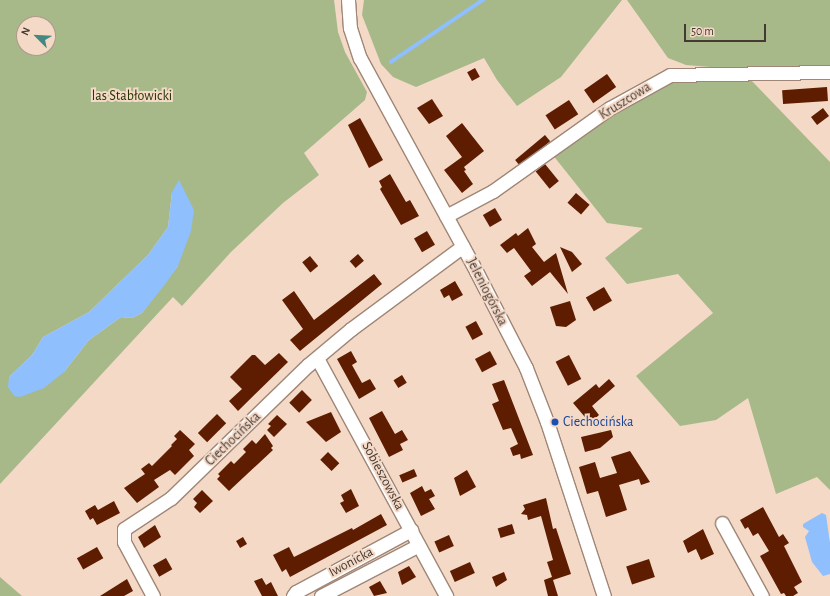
<!DOCTYPE html>
<meta charset="utf-8">
<style>
body{margin:0}
#map{position:relative;width:830px;height:596px;overflow:hidden;background:#f4d9c7;font-family:"Alegreya Sans",sans-serif}
div>[style]{position:absolute}
.green>*{inset:0;background:#a7b989}
.water>*{inset:0;background:#8fbffc}
.stream>*{height:3.5px;margin:-1.75px;padding:0 1.75px;transform-origin:1.75px;border-radius:1.75px;background:#8fbffc}
.building>*{inset:0;background:#5e1d00;transform-origin:0 0}
.roads{filter:drop-shadow(1px 0 #9f8676) drop-shadow(-1px 0 #9f8676) drop-shadow(0 1px #9f8676) drop-shadow(0 -1px #9f8676)}
.minor>*{height:13px;margin:-6.5px;padding:0 6.5px;transform-origin:6.5px;border-radius:6.5px;background:#fff}
.dots>*{width:11px;height:11px;translate:-50% -50%;box-sizing:border-box;border:2px solid #f4d9c7;border-radius:50%}
span{translate:-50% -50%;white-space:nowrap;text-align:center;line-height:1.15;-webkit-text-stroke:4px #f4d9c7;paint-order:stroke}
.park-label{font-size:14px;color:#253400}
.street-label{font-size:14px;color:#443a33}
.transit-label{font-size:14px;color:#164399}
.left{translate:0 -50%;text-align:left}
.north{position:absolute;left:16px;top:16px;width:40px;height:40px;box-sizing:border-box;background:#f4d9c7;border:1px solid #ae998c;border-radius:50%;rotate:294deg;font-size:11px;font-weight:700;line-height:16px;text-align:center;color:#443a33}
.north::after{content:'';display:block;margin:auto;width:14px;height:18px;background:#438981;clip-path:polygon(50% 0,100% 100%,50% 72%,0 100%)}
.scale{position:absolute;left:684px;top:24px;width:82px;height:18px;box-sizing:border-box;border:2px solid #443a33;border-top:0;padding-left:5px;font-size:12px;line-height:14px;white-space:nowrap;color:#443a33;-webkit-text-stroke:3px #f4d9c7;paint-order:stroke}
</style>
<div id="map">
<div class="green">
<i style="clip-path:polygon(evenodd,0 0,334px 0,338px 32px,345px 52px,367px 92px,365px 100px,304px 153px,319px 175px,283px 203px,231px 252px,182px 306px,173px 297px,0 484px,0 0,24px 24px,48px 24px,48px 48px,24px 48px,24px 24px,0 0,172px 192px,178px 266px,142px 313px,132px 318px,121px 317px,89px 340px,64px 372px,9px 377px,32px 355px,43px 337px,89px 312px,148px 255px,168px 227px,172px 192px)"></i>
<i style="clip-path:polygon(364px 0,622px 0,561px 77px,517px 106px,497px 80px,484px 58px,416px 87px,393px 77px,381px 64px,362px 15px)"></i>
<i style="clip-path:polygon(627px 0,830px 0,830px 67px,734px 69px,686px 65px,668px 58px)"></i>
<i style="clip-path:polygon(749px 78px,830px 162px,830px 490px,817px 477px,776px 494px,748px 398px,716px 420px,680px 426px,636px 376px,713px 313px,678px 274px,627px 284px,605px 258px,643px 228px,607px 223px,552px 154px,670px 79px)"></i>
<i style="clip-path:polygon(0 577px,22px 596px,0 596px)"></i>
</div>
<div class="water">
<i style="clip-path:polygon(179px 180px,194px 210px,191px 231px,178px 266px,163px 287px,142px 313px,132px 318px,121px 317px,89px 340px,64px 372px,44px 388px,20px 397px,14px 396px,8px 387px,9px 377px,32px 355px,43px 337px,89px 312px,148px 255px,168px 227px,172px 192px)"></i>
<i style="clip-path:polygon(822px 513px,826px 515px,830px 543px,830px 574px,823px 576px,812px 562px,805px 537px,809px 531px,803px 527px,803px 524px)"></i>
</div>
<div class="stream">
<i style="left:391px;top:62px;width:111px;rotate:-34deg"></i>
</div>
<div class="building">
<i style="left:475px;top:68px;width:10px;height:9px;rotate:61deg"></i>
<i style="left:607px;top:74px;width:16px;height:28px;rotate:55deg"></i>
<i style="left:827px;top:87px;width:14px;height:45px;rotate:86deg"></i>
<i style="clip-path:polygon(432px 99px,443px 116px,429px 124px,417px 108px)"></i>
<i style="left:569px;top:100px;width:17px;height:28px;rotate:57deg"></i>
<i style="left:823px;top:108px;width:10px;height:15px;rotate:53deg"></i>
<i style="clip-path:polygon(360px 118px,383px 160px,369px 168px,348px 125px)"></i>
<i style="clip-path:polygon(462px 123px,484px 151px,464px 167px,466px 170px,464px 171px,473px 184px,462px 193px,444px 170px,462px 157px,446px 136px)"></i>
<i style="left:545px;top:135px;width:8px;height:39px;rotate:50deg"></i>
<i style="left:545px;top:164px;width:22px;height:12px;rotate:51deg"></i>
<i style="clip-path:polygon(390px 174px,406px 202px,410px 200px,419px 216px,401px 225px,380px 189px,382px 187px,379px 181px)"></i>
<i style="left:576px;top:193px;width:18px;height:13px;rotate:41deg"></i>
<i style="left:495px;top:208px;width:14px;height:14px;rotate:60deg"></i>
<i style="clip-path:polygon(528px 228px,536px 244px,532px 247px,544px 262px,556px 253px,568px 294px,550px 272px,532px 286px,524px 276px,531px 271px,514px 248px,507px 253px,500px 245px,516px 233px,518px 236px)"></i>
<i style="left:427px;top:231px;width:16px;height:15px;rotate:60deg"></i>
<i style="clip-path:polygon(560px 247px,572px 252px,582px 264px,572px 272px)"></i>
<i style="left:358px;top:254px;width:9px;height:11px;rotate:49deg"></i>
<i style="left:310px;top:256px;width:13px;height:10px;rotate:51deg"></i>
<i style="clip-path:polygon(374px 274px,382px 284px,300px 351px,290px 340px,303px 329px,282px 300px,294px 291px,314px 320px)"></i>
<i style="clip-path:polygon(455px 281px,463px 295px,452px 301px,449px 295px,444px 298px,440px 290px)"></i>
<i style="left:604px;top:287px;width:16px;height:21px;rotate:60deg"></i>
<i style="clip-path:polygon(570px 301px,576px 320px,566px 327px,556px 326px,550px 307px)"></i>
<i style="left:476px;top:321px;width:15px;height:12px;rotate:62deg"></i>
<i style="clip-path:polygon(351px 351px,357px 362px,352px 365px,362px 383px,370px 379px,376px 389px,359px 399px,337px 359px)"></i>
<i style="left:490px;top:351px;width:15px;height:17px;rotate:62deg"></i>
<i style="clip-path:polygon(279px 353px,288px 362px,238px 411px,229px 401px,242px 389px,230px 377px,252px 355px,255px 355px,265px 365px)"></i>
<i style="left:569px;top:355px;width:27px;height:15px;rotate:63deg"></i>
<i style="left:402px;top:375px;width:9px;height:10px;rotate:58deg"></i>
<i style="clip-path:polygon(609px 379px,615px 386px,592px 406px,599px 415px,590px 423px,573px 403px,596px 384px,599px 388px)"></i>
<i style="clip-path:polygon(504px 380px,533px 455px,521px 459px,520px 454px,513px 456px,510px 448px,518px 444px,511px 428px,503px 430px,492px 404px,499px 401px,492px 384px)"></i>
<i style="left:302px;top:390px;width:14px;height:18px;rotate:45deg"></i>
<i style="clip-path:polygon(382px 411px,395px 434px,402px 430px,408px 440px,400px 444px,403px 450px,389px 457px,369px 418px)"></i>
<i style="clip-path:polygon(331px 412px,341px 432px,326px 442px,306px 422px)"></i>
<i style="left:217px;top:414px;width:13px;height:27px;rotate:45deg"></i>
<i style="clip-path:polygon(277px 415px,287px 424px,274px 437px,267px 430px,271px 426px,268px 424px)"></i>
<i style="clip-path:polygon(180px 430px,195px 444px,189px 450px,194px 456px,175px 475px,170px 470px,154px 480px,159px 487px,137px 503px,124px 488px,145px 474px,141px 469px,149px 463px,152px 466px,172px 446px,171px 445px,177px 439px,174px 436px)"></i>
<i style="clip-path:polygon(611px 430px,613px 437px,600px 448px,585px 452px,581px 437px)"></i>
<i style="clip-path:polygon(265px 434px,273px 446px,271px 448px,273px 450px,229px 491px,217px 479px,220px 476px,218px 474px,231px 461px,234px 464px,246px 452px,243px 449px,252px 440px,256px 444px)"></i>
<i style="clip-path:polygon(630px 451px,650px 482px,641px 485px,639px 479px,619px 485px,627px 510px,606px 517px,598px 491px,587px 494px,579px 467px,595px 462px,600px 478px,617px 473px,611px 457px)"></i>
<i style="left:328px;top:452px;width:16px;height:11px;rotate:45deg"></i>
<i style="left:414px;top:469px;width:8px;height:16px;rotate:67deg"></i>
<i style="clip-path:polygon(467px 470px,476px 487px,460px 496px,454px 478px)"></i>
<i style="clip-path:polygon(422px 486px,425px 492px,431px 489px,435px 496px,429px 499px,435px 509px,421px 516px,410px 493px)"></i>
<i style="clip-path:polygon(351px 489px,359px 506px,346px 513px,340px 503px,344px 501px,341px 495px)"></i>
<i style="clip-path:polygon(202px 490px,213px 501px,200px 513px,194px 507px,197px 503px,193px 499px)"></i>
<i style="clip-path:polygon(546px 498px,553px 529px,556px 528px,571px 574px,553px 580px,558px 596px,548px 596px,544px 580px,552px 577px,547px 562px,553px 560px,541px 516px,528px 520px,527px 515px,521px 514px,525px 509px,523px 505px)"></i>
<i style="clip-path:polygon(114px 501px,120px 513px,97px 525px,93px 518px,90px 520px,85px 511px,95px 505px,98px 510px)"></i>
<i style="clip-path:polygon(763px 507px,779px 537px,783px 534px,789px 543px,784px 546px,802px 582px,794px 587px,798px 593px,793px 596px,786px 596px,784px 593px,781px 594px,760px 556px,769px 551px,758px 533px,753px 536px,748px 527px,745px 529px,740px 520px)"></i>
<i style="clip-path:polygon(381px 514px,387px 525px,290px 577px,286px 569px,282px 572px,273px 555px,289px 547px,294px 557px,352px 528px,353px 530px)"></i>
<i style="left:512px;top:524px;width:10px;height:15px;rotate:73deg"></i>
<i style="clip-path:polygon(155px 525px,161px 537px,144px 548px,138px 537px)"></i>
<i style="clip-path:polygon(703px 529px,714px 554px,701px 560px,696px 549px,688px 553px,683px 541px)"></i>
<i style="left:449px;top:535px;width:12px;height:16px;rotate:66deg"></i>
<i style="left:243px;top:537px;width:8px;height:8px;rotate:60deg"></i>
<i style="left:97px;top:547px;width:13px;height:23px;rotate:61deg"></i>
<i style="left:166px;top:558px;width:13px;height:15px;rotate:61deg"></i>
<i style="left:649px;top:559px;width:19px;height:24px;rotate:72deg"></i>
<i style="left:470px;top:562px;width:12px;height:22px;rotate:66deg"></i>
<i style="clip-path:polygon(409px 566px,416px 577px,402px 585px,398px 572px)"></i>
<i style="clip-path:polygon(504px 572px,507px 580px,496px 587px,492px 577px)"></i>
<i style="clip-path:polygon(262px 578px,266px 585px,271px 582px,278px 596px,262px 596px,254px 581px)"></i>
<i style="clip-path:polygon(127px 579px,133px 591px,124px 596px,100px 596px)"></i>
<i style="clip-path:polygon(380px 581px,387px 593px,374px 596px,369px 587px)"></i>
</div>
<div class="roads">
<div class="minor">
<i style="left:348px;top:0;width:28px;rotate:86deg"></i>
<i style="left:350px;top:28px;width:32px;rotate:72deg"></i>
<i style="left:360px;top:58px;width:243px;rotate:61.4deg"></i>
<i style="left:476px;top:271px;width:109px;rotate:62.7deg"></i>
<i style="left:526px;top:368px;width:58px;rotate:68.7deg"></i>
<i style="left:547px;top:422px;width:183px;rotate:71.9deg"></i>
<i style="left:446px;top:216px;width:53px;rotate:-28deg"></i>
<i style="left:493px;top:191px;width:143px;rotate:-35.4deg"></i>
<i style="left:610px;top:108px;width:68px;rotate:-28.8deg"></i>
<i style="left:670px;top:75px;width:160px;rotate:-1.1deg"></i>
<i style="left:317px;top:358px;width:271px;rotate:61.5deg"></i>
<i style="left:722px;top:523px;width:83px;rotate:61.3deg"></i>
<i style="left:153px;top:596px;width:61px;rotate:-118.2deg"></i>
<i style="left:124px;top:542px;width:13px;rotate:-90deg"></i>
<i style="left:124px;top:529px;width:56px;rotate:-33.4deg"></i>
<i style="left:171px;top:498px;width:191px;rotate:-44.2deg"></i>
<i style="left:308px;top:365px;width:56px;rotate:-39.9deg"></i>
<i style="left:351px;top:329px;width:139px;rotate:-36.5deg"></i>
<i style="left:293px;top:596px;width:5px;rotate:-53deg"></i>
<i style="left:296px;top:592px;width:131px;rotate:-28.3deg"></i>
<i style="left:321px;top:596px;width:110px;rotate:-27.5deg"></i>
</div>
</div>
<div class="dots">
<i style="left:555px;top:422px;background:#1a4fb4"></i>
</div>
<div class="park-label">
<span style="left:132px;top:96px">las Stabłowicki</span>
</div>
<div class="street-label">
<span style="left:625px;top:101px;rotate:-32deg">Kruszcowa</span>
<span style="left:487px;top:292px;rotate:63deg">Jeleniogórska</span>
<span style="left:233px;top:439px;rotate:-44deg">Ciechocińska</span>
<span style="left:383px;top:476px;rotate:62deg">Sobieszowska</span>
<span style="left:351px;top:562px;rotate:-28deg">Iwonicka</span>
</div>
<div class="transit-label">
<span class="left" style="left:563px;top:422px">Ciechocińska</span>
</div>
<div class="north">N</div>
<div class="scale">50 m</div>
</div>
